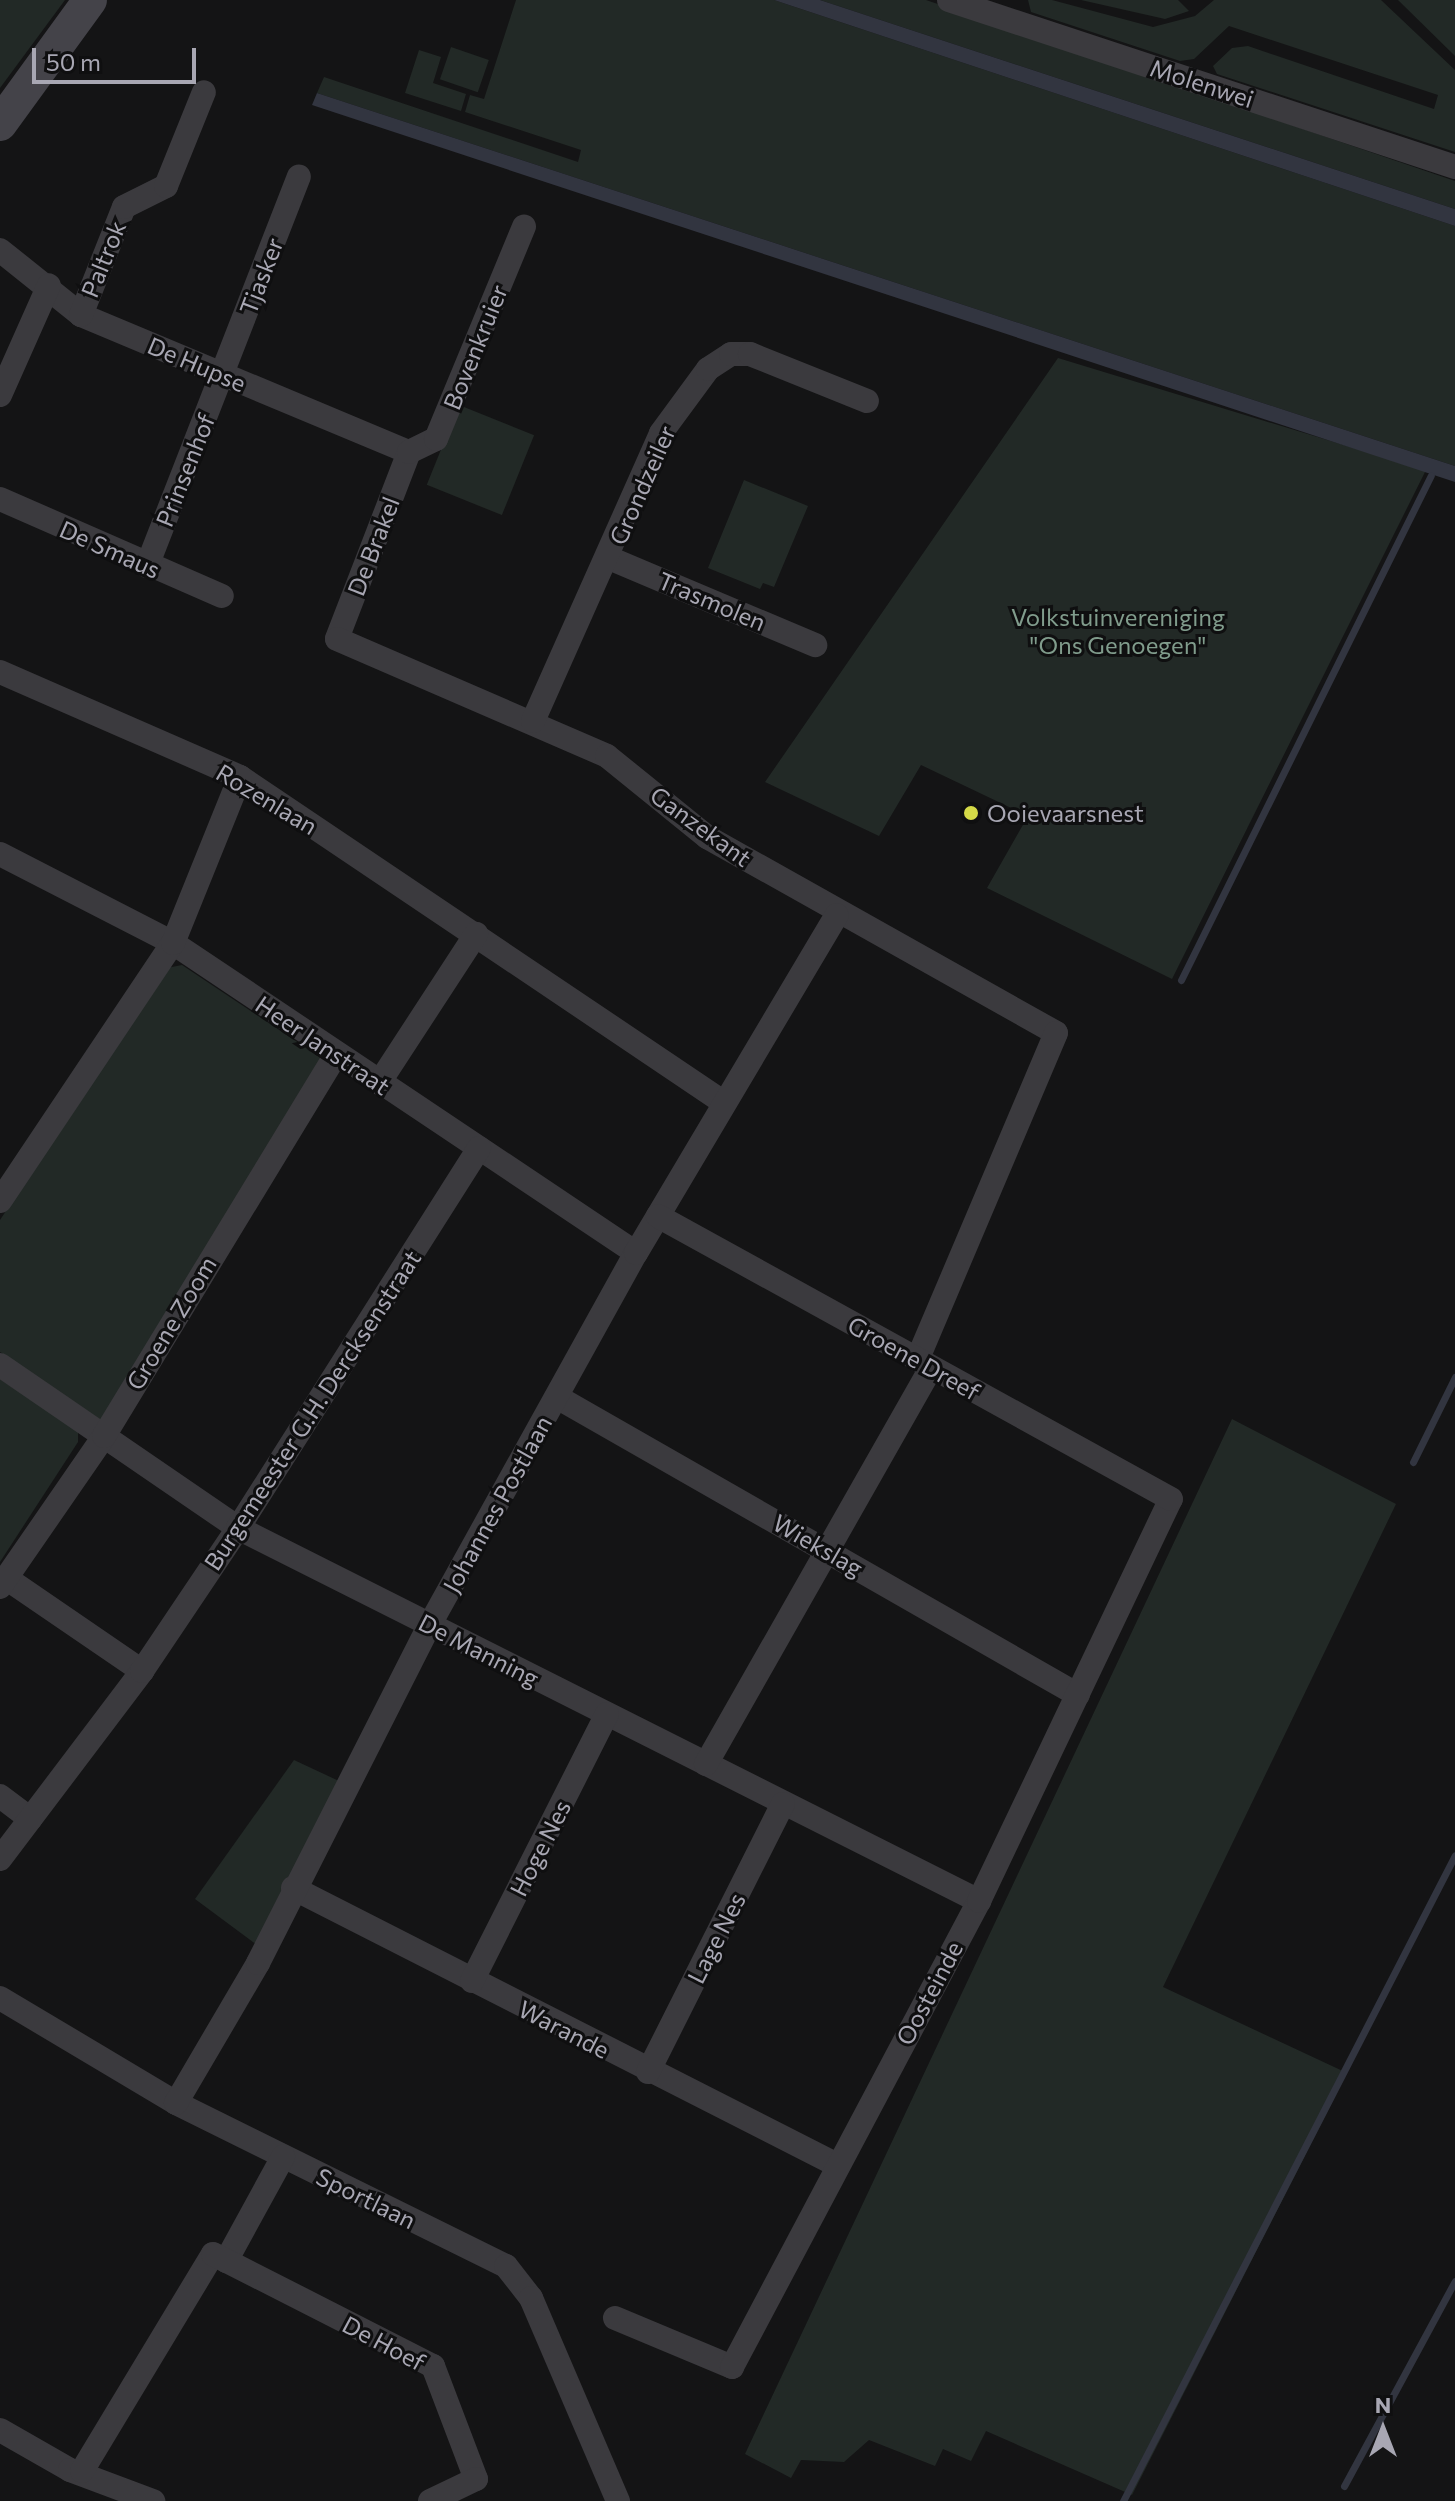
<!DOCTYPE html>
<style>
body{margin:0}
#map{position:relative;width:1455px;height:2501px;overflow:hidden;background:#141415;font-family:Commissioner,sans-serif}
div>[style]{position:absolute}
.green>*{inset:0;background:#222926;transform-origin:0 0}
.water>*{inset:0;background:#323540}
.stream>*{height:7px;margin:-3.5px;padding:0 3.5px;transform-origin:3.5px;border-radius:3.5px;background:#323540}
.street>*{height:24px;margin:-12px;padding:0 12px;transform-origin:12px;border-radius:12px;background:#3b3a3e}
.secondary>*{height:34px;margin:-17px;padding:0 17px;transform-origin:17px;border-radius:17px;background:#444349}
.dots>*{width:22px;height:22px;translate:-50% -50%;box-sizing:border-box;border:4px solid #0f0f10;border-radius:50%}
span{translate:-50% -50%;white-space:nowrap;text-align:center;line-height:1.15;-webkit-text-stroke:6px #0f0f10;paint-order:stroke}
.street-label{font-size:24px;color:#a8a7b3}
.park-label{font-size:24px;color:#809c8c}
.poi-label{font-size:24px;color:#a8a7b3}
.left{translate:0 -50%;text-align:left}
.north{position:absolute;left:1343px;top:2389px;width:80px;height:80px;-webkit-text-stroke:6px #0f0f10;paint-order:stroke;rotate:0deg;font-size:22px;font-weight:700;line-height:32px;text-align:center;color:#a8a7b3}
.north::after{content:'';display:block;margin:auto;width:28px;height:36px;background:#a8a7b3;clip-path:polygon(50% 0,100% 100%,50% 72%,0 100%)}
.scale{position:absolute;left:32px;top:48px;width:164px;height:36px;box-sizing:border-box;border:4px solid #a8a7b3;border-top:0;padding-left:10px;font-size:24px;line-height:28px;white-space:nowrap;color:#a8a7b3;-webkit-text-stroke:6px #0f0f10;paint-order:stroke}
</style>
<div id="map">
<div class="green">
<i style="clip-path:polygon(0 0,65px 0,0 88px)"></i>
<i style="clip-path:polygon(516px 0,774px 0,1455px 226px,1455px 466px,317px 93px,324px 77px,578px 162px,581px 150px,465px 112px,470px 95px,484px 99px)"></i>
<i style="clip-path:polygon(820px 0,926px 0,1455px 181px,1455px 209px)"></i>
<i style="clip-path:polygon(1028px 0,1052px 0,1153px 27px,1195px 16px,1214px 0,1381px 0,1455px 70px,1455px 152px,1217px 74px,1213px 66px,1232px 48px,1248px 46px,1434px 109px,1438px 95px,1229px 26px,1194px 59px,1180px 61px,1031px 12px)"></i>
<i style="clip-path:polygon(1081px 0,1178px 0,1189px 11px,1165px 19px)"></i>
<i style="clip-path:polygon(1398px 0,1455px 0,1455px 56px)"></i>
<i style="left:451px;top:47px;width:40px;height:34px;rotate:19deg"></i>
<i style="clip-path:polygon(419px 50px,441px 57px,433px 83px,466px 94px,461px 111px,405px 93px)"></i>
<i style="clip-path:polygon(1058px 358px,1426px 470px,1172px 979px,987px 888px,1028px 816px,921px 765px,879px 836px,765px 782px)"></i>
<i style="left:459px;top:405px;width:81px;height:86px;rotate:22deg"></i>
<i style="clip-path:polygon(744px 480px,808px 506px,774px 587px,763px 583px,760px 589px,708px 568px)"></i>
<i style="clip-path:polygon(182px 965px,324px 1060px,101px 1420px,0 1352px,0 1220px,167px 968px)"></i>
<i style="clip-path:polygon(0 1379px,78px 1431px,78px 1442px,0 1562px)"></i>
<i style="clip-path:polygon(1232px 1419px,1396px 1504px,1163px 1987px,1347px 2073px,1132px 2495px,986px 2431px,971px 2461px,943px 2449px,935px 2466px,869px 2440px,844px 2462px,801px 2460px,791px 2478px,745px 2454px)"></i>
<i style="clip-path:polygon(294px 1760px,339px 1781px,257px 1945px,195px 1899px)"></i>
</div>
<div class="water">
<i style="clip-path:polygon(774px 0,820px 0,1455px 209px,1455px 226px)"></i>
<i style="clip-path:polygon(317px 93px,1455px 466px,1455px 482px,312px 105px)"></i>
</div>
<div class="stream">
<i style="left:1181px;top:980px;width:563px;rotate:-63.66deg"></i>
<i style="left:1413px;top:1462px;width:95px;rotate:-63.7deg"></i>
<i style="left:1344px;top:2486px;width:233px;rotate:-61.6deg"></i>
<i style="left:1123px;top:2501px;width:726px;rotate:-62.8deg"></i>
</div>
<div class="street">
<i style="left:949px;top:0;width:533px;rotate:18.26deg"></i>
<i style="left:0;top:250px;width:104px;rotate:38.7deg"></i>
<i style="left:81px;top:315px;width:355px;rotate:22.7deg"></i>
<i style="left:81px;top:315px;width:116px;rotate:-68.3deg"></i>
<i style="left:124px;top:207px;width:47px;rotate:-26.6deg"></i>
<i style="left:166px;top:186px;width:101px;rotate:-68deg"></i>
<i style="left:0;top:395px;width:120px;rotate:-66deg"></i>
<i style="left:409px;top:452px;width:200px;rotate:111.1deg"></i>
<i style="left:337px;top:639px;width:294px;rotate:23.4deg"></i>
<i style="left:607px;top:756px;width:129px;rotate:39deg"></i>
<i style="left:707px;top:837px;width:400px;rotate:29.3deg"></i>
<i style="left:1056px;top:1033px;width:355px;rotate:113deg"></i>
<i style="left:409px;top:452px;width:30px;rotate:-26deg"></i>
<i style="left:436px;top:439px;width:230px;rotate:-67.5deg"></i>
<i style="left:0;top:499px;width:242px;rotate:23.6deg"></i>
<i style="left:609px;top:558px;width:224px;rotate:22.9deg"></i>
<i style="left:147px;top:566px;width:418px;rotate:-68.7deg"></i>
<i style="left:0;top:672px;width:262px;rotate:23.6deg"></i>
<i style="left:240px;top:777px;width:582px;rotate:33.94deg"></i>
<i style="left:533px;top:721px;width:315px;rotate:-66deg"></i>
<i style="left:661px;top:433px;width:79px;rotate:-53.7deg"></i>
<i style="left:708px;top:369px;width:27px;rotate:-33deg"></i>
<i style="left:731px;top:354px;width:19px"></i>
<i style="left:750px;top:354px;width:126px;rotate:21.9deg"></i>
<i style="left:0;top:854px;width:195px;rotate:27.2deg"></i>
<i style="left:173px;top:943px;width:557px;rotate:33.8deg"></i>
<i style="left:379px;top:1083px;width:178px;rotate:-56.9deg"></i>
<i style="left:0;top:1201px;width:311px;rotate:-56.2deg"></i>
<i style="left:173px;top:943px;width:179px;rotate:-68deg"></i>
<i style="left:0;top:1365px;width:288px;rotate:34.4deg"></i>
<i style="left:238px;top:1528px;width:830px;rotate:26.72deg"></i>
<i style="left:557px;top:1397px;width:600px;rotate:29.77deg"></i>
<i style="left:6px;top:1578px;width:165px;rotate:34.4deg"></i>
<i style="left:0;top:1587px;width:183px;rotate:-55.4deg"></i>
<i style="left:104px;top:1436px;width:446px;rotate:-58.7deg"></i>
<i style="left:706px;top:1764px;width:455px;rotate:-60.4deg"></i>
<i style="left:0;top:1796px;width:38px;rotate:37deg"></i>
<i style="left:0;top:1859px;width:236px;rotate:-52.9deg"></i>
<i style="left:142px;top:1671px;width:172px;rotate:-56.1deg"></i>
<i style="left:238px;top:1528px;width:450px;rotate:-57.6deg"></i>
<i style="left:293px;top:1888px;width:610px;rotate:26.98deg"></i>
<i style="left:472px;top:1981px;width:299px;rotate:-63.2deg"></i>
<i style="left:0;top:1998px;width:205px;rotate:30.8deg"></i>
<i style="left:176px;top:2103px;width:368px;rotate:26.3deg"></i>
<i style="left:506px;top:2266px;width:41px;rotate:52deg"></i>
<i style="left:531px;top:2298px;width:221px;rotate:66.8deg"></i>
<i style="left:648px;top:2072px;width:300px;rotate:-63.3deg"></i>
<i style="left:176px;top:2103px;width:162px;rotate:-59.6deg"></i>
<i style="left:258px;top:1963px;width:378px;rotate:-63.1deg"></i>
<i style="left:429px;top:1626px;width:427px;rotate:-61deg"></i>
<i style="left:636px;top:1253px;width:393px;rotate:-59.3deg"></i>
<i style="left:226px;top:2261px;width:119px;rotate:-61.3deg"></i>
<i style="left:615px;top:2318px;width:127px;rotate:22.7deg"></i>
<i style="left:732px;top:2367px;width:527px;rotate:-62.07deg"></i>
<i style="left:979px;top:1901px;width:445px;rotate:-64.5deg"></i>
<i style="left:1171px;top:1499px;width:586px;rotate:-151.12deg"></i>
<i style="left:0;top:2430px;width:81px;rotate:29.7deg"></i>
<i style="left:70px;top:2470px;width:89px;rotate:20.5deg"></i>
<i style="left:82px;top:2471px;width:253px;rotate:-58.9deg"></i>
<i style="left:213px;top:2254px;width:247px;rotate:27deg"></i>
<i style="left:433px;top:2366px;width:121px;rotate:69.2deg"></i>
<i style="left:476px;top:2479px;width:51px;rotate:154.4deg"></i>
</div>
<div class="secondary">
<i style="left:0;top:124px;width:153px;rotate:-54deg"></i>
</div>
<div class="dots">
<i style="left:971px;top:813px;background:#d4d947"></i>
</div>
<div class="street-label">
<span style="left:1202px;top:83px;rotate:18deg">Molenwei</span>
<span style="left:103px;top:259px;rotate:-68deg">Paltrok</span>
<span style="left:261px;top:276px;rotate:-69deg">Tjasker</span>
<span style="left:475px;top:347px;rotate:-68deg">Bovenkruier</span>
<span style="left:197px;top:364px;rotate:23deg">De Hupse</span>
<span style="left:185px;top:470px;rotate:-68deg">Prinsenhof</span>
<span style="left:642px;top:485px;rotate:-66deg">Grondzeiler</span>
<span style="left:373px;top:546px;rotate:-69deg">De Brakel</span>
<span style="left:110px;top:549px;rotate:24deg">De Smaus</span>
<span style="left:712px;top:601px;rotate:23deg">Trasmolen</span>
<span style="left:267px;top:799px;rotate:31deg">Rozenlaan</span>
<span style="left:701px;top:826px;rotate:36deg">Ganzekant</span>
<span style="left:323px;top:1045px;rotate:34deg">Heer Janstraat</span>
<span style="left:171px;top:1323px;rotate:-59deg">Groene Zoom</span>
<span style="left:914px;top:1358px;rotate:29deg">Groene Dreef</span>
<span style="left:312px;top:1410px;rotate:-57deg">Burgemeester G.H. Dercksenstraat</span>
<span style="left:497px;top:1504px;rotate:-61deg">Johannes Postlaan</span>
<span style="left:818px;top:1545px;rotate:30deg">Wiekslag</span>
<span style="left:479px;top:1650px;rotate:27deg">De Manning</span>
<span style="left:540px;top:1848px;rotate:-63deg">Hoge Nes</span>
<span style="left:716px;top:1938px;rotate:-63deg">Lage Nes</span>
<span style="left:929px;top:1993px;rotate:-62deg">Oosteinde</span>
<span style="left:564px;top:2029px;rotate:27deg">Warande</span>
<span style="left:366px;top:2198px;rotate:26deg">Sportlaan</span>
<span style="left:384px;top:2343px;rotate:28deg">De Hoef</span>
</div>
<div class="park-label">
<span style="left:1118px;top:631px">Volkstuinvereniging<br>"Ons Genoegen"</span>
</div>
<div class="poi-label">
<span class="left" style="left:987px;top:813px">Ooievaarsnest</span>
</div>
<div class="north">N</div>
<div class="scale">50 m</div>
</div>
